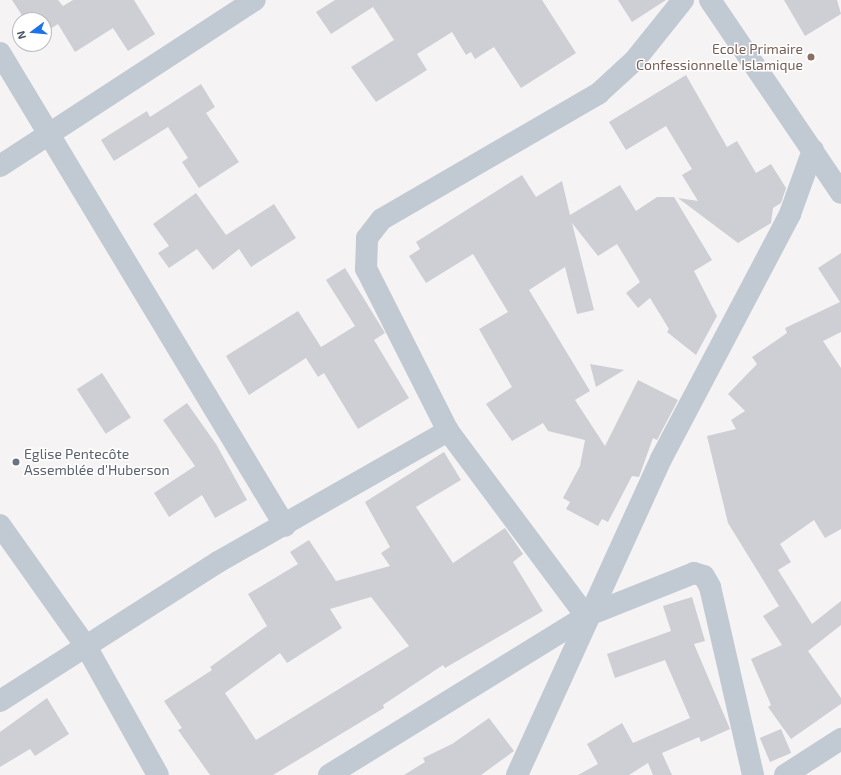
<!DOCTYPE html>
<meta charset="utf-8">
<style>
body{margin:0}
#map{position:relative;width:841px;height:775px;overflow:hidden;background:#f5f3f3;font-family:"Exo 2",sans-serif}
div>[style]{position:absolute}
.building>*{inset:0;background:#cdcfd5;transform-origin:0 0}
.minor>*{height:22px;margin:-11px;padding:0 11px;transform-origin:11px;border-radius:11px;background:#c1cad2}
.dots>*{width:11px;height:11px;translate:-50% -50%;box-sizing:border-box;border:2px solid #fff;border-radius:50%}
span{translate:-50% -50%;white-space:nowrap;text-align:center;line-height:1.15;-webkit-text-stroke:3px #fff;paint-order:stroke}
.education-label{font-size:14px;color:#785e54}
.right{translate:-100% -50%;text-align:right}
.worship-label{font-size:14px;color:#5b616d}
.left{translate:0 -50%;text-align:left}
.north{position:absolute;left:12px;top:12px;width:40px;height:40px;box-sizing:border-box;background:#fff;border:1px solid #b7bbc0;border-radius:50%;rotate:254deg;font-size:11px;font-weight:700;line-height:16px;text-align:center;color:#4a5661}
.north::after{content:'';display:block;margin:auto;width:14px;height:18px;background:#1a73e8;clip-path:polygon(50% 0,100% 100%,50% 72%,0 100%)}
</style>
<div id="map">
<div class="building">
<i style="clip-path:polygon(12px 0,58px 0,63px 6px,73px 0,134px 0,155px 34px,128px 51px,113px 28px,75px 52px,58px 24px,44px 33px,44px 20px,25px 20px)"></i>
<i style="clip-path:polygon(335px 0,542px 0,576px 53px,521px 88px,494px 47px,475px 59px,471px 52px,466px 55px,452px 32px,417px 54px,427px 70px,376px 102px,351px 67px,394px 40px,373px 7px,331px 34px,316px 12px)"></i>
<i style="clip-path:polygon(618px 0,666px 0,632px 22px)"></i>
<i style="clip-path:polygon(784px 0,837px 0,841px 14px,805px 36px)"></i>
<i style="clip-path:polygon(686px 75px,727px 147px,737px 141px,756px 173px,771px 164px,786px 188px,781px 203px,773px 208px,771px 223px,738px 243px,678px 198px,698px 201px,682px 175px,692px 169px,666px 126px,626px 150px,609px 122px)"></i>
<i style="clip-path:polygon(201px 84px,215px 107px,206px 113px,239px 162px,199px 188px,182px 162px,188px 158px,168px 127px,114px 161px,101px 140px,147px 111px,150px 117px)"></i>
<i style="clip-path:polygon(522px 175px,536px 197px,562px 181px,570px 215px,620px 185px,636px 211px,657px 197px,674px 197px,712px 260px,694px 271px,717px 316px,696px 355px,667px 332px,669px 329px,650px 298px,638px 308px,626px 293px,640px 282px,617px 244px,598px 256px,572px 223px,594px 310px,577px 314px,565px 267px,529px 290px,590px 391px,575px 400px,605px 446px,638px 380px,678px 400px,657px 440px,653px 438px,639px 477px,632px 476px,608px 522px,602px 519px,598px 526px,566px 509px,570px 502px,563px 498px,580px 466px,585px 440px,548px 431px,543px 423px,512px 441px,486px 404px,512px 387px,479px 329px,508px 312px,473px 254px,426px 283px,409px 256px,420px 249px,416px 242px)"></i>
<i style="clip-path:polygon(196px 193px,226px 235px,274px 204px,296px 238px,251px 267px,239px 249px,213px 270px,197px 249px,169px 268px,158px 253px,169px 246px,153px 224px)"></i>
<i style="clip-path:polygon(841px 253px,841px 332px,823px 341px,841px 368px,841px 529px,825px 538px,814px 520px,780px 544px,791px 562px,778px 570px,812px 624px,841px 601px,841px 625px,808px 651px,841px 698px,841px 704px,791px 739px,768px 707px,771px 705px,751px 659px,782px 645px,763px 616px,779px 606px,728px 523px,707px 436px,736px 429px,731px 420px,745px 411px,728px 394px,757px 364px,752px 357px,787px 333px,785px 328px,840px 302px,818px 268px)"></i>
<i style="clip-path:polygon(345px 268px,385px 333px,374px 340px,409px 398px,358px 429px,324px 373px,318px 377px,306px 358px,249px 395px,226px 356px,298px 311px,321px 347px,355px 326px,326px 280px)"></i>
<i style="clip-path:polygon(590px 364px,624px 370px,596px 387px)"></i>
<i style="left:102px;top:373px;width:53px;height:30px;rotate:57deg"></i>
<i style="clip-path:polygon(187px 403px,216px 444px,247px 500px,215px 518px,202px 495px,169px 517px,154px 493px,195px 466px,163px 420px)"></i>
<i style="clip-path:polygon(evenodd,444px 452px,461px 480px,416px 507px,453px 563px,505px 528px,523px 554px,513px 562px,543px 611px,445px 668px,443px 665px,383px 705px,384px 708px,273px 775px,210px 775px,178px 730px,182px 728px,164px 701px,212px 670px,210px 667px,267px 626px,248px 594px,298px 564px,290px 552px,309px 540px,336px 581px,390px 566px,381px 553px,390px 547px,365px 502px,444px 452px,371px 597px,409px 646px,256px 740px,225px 693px,280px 653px,287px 663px,342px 628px,330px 609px,371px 597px)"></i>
<i style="clip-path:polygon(692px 597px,705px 641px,694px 644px,730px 729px,701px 742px,699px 737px,662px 753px,672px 775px,653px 775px,648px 763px,629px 775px,578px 775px,598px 764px,587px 744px,622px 723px,633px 743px,690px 718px,665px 660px,615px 678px,607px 654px,671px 631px,663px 606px)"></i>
<i style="clip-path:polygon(47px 698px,69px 734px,35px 756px,30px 749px,0 767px,0 732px)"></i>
<i style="clip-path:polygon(489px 718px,514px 751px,481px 775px,404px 775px,425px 762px,423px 758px,452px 744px)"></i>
<i style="left:781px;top:729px;width:26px;height:23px;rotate:67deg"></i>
</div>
<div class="minor">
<i style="left:710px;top:0;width:233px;rotate:55.8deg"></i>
<i style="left:0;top:53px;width:552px;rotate:58.93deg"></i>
<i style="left:0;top:166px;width:304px;rotate:-33.1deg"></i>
<i style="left:0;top:525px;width:151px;rotate:54.7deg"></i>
<i style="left:87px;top:648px;width:145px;rotate:60.8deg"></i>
<i style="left:586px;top:616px;width:231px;rotate:-126.7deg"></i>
<i style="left:448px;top:431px;width:182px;rotate:-116.8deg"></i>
<i style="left:366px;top:269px;width:31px;rotate:-88deg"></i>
<i style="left:367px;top:238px;width:24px;rotate:-52deg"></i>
<i style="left:382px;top:219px;width:251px;rotate:-30.1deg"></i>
<i style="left:599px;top:93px;width:49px;rotate:-42.5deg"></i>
<i style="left:635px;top:60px;width:77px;rotate:-51.3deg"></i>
<i style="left:0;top:701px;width:259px;rotate:-32.5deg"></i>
<i style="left:218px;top:562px;width:265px;rotate:-29.7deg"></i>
<i style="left:329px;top:775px;width:302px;rotate:-31.7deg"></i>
<i style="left:586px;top:616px;width:116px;rotate:-21.7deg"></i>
<i style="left:694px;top:573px;width:10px;rotate:17deg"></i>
<i style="left:704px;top:576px;width:13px;rotate:61deg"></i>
<i style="left:710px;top:587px;width:193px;rotate:77.1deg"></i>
<i style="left:517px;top:775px;width:347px;rotate:-65.5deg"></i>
<i style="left:661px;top:459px;width:277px;rotate:-62.2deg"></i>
<i style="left:790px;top:214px;width:68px;rotate:-70.2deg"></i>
<i style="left:785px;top:775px;width:67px;rotate:-32.7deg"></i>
</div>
<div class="dots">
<i style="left:811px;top:57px;background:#8d6e63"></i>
<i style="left:16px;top:462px;background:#6b7280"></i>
</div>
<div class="education-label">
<span class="right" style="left:803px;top:57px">Ecole Primaire<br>Confessionnelle Islamique</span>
</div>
<div class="worship-label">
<span class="left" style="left:24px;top:462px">Eglise Pentecôte<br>Assemblée d'Huberson</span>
</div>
<div class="north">N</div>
</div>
